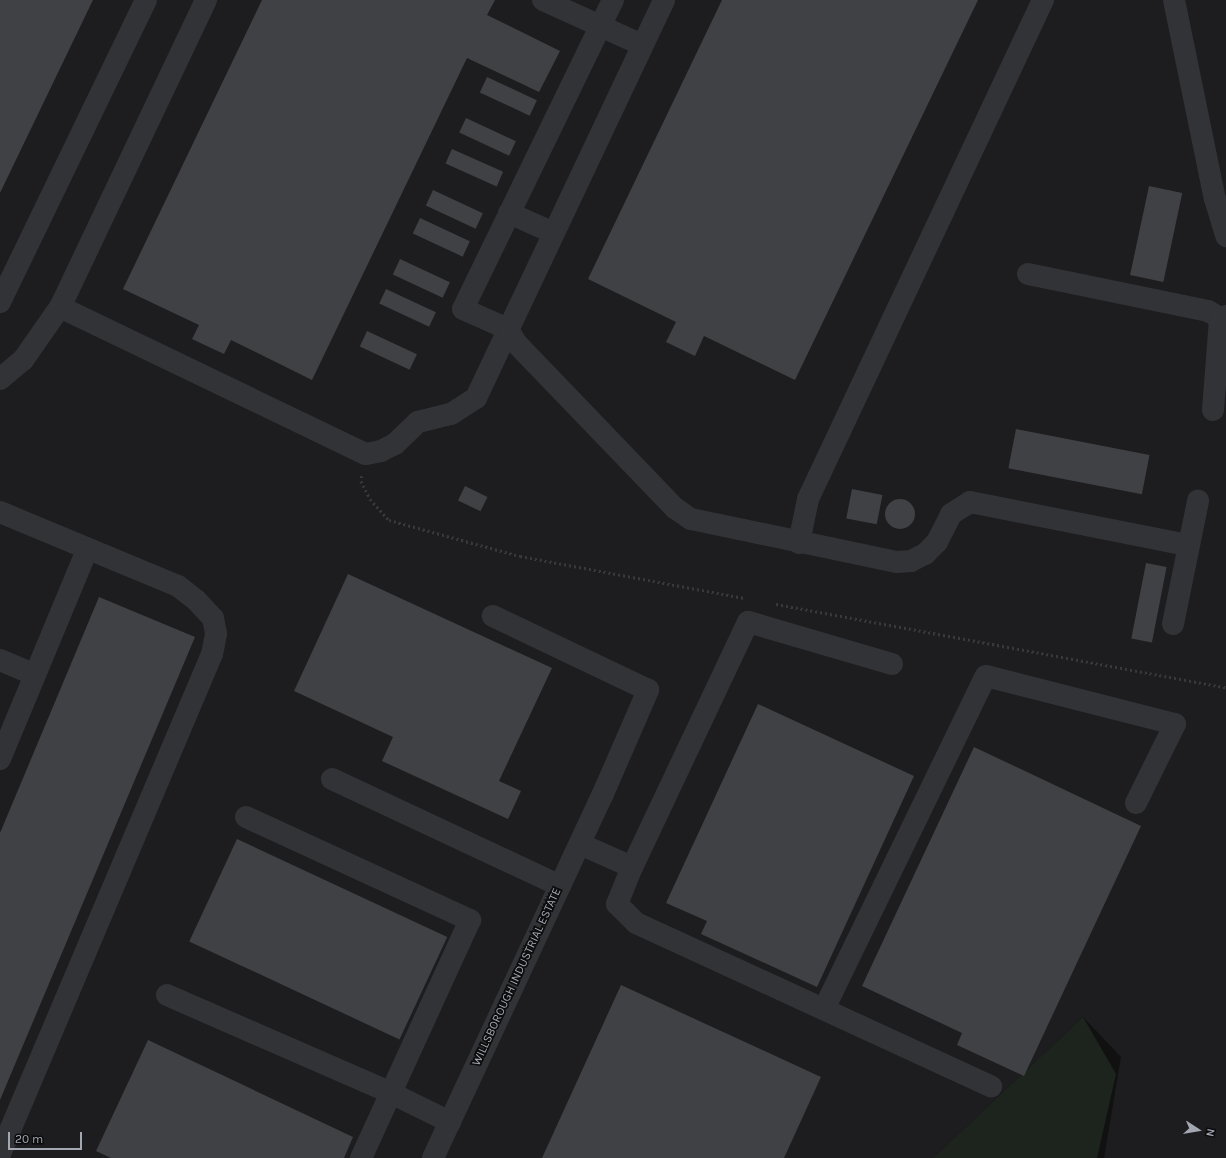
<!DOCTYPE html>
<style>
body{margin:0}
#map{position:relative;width:1226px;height:1158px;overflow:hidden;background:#111112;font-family:Karla,sans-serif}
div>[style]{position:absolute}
.built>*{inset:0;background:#1d1d1f}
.green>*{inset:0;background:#1d241e}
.building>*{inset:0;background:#404145;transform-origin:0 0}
.round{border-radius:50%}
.path>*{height:2.5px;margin-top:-1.25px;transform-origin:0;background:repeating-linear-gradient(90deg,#38393e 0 2px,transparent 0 5px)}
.minor>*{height:22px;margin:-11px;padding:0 11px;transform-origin:11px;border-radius:11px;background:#323337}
span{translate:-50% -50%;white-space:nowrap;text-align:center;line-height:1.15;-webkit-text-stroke:3.5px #0c0c0d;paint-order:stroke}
.street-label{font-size:12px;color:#a3a7b2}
.north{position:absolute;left:1178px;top:1110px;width:40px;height:40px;-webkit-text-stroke:3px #0c0c0d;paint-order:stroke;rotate:102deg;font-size:11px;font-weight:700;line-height:16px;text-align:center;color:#a3a7b2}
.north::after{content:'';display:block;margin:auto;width:14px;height:18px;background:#a3a7b2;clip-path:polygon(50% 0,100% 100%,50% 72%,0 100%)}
.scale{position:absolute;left:8px;top:1132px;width:74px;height:18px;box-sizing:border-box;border:2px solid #a3a7b2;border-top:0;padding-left:5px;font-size:12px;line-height:14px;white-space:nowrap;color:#a3a7b2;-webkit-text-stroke:3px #0c0c0d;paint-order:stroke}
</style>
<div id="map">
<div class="built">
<i style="clip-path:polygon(0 0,1226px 0,1226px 1158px,1104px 1158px,1121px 1057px,1083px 1017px,933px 1158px,0 1158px)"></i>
</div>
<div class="green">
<i style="clip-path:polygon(1083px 1017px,1116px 1074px,1097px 1158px,933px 1158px)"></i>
</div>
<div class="building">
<i style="clip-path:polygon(0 0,93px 0,0 193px)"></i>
<i style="clip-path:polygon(262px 0,495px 0,487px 15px,560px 51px,539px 92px,467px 58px,312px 380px,231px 340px,224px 354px,192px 339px,199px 325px,123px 289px)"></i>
<i style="clip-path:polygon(722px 0,978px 0,795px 380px,704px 336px,695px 356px,666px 342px,676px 322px,588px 279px)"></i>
<i style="left:487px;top:77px;width:55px;height:17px;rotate:25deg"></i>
<i style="left:466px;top:118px;width:55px;height:16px;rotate:25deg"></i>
<i style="left:452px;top:149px;width:56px;height:16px;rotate:24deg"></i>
<i style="left:1149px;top:186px;width:34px;height:91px;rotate:12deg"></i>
<i style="left:433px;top:190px;width:55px;height:17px;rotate:25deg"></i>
<i style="left:420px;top:218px;width:55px;height:17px;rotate:25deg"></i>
<i style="left:400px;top:259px;width:55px;height:17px;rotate:25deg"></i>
<i style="left:386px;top:289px;width:55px;height:16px;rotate:25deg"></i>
<i style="left:367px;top:331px;width:55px;height:17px;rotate:25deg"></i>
<i style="left:1016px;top:429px;width:136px;height:40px;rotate:11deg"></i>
<i style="left:465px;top:486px;width:25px;height:16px;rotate:26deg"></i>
<i style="left:852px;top:489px;width:31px;height:30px;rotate:11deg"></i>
<i class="round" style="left:885px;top:499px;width:30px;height:30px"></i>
<i style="left:1146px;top:563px;width:21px;height:77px;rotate:11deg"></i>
<i style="clip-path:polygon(348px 574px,552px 668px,499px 781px,521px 791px,508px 819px,382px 761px,393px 737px,294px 691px)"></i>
<i style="clip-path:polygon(99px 597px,195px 637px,0 1100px,0 833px)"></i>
<i style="clip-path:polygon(758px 704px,914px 776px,817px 987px,701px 934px,707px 921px,666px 903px)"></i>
<i style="clip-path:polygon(974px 747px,1141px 826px,1024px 1076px,957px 1045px,962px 1033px,862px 986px)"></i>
<i style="left:237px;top:839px;width:232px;height:113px;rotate:25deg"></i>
<i style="clip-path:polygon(621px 985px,821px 1077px,784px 1158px,542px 1158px)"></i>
<i style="clip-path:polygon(148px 1040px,353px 1137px,344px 1158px,111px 1158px,96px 1151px)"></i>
</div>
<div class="path">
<i style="left:362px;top:476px;width:5px;rotate:101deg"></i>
<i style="left:361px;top:481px;width:20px;rotate:63deg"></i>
<i style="left:370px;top:499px;width:28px;rotate:48deg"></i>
<i style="left:389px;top:520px;width:136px;rotate:15.4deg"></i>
<i style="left:520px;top:556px;width:228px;rotate:10.6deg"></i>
<i style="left:776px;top:604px;width:458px;rotate:10.5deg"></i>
</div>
<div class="minor">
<i style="left:206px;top:0;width:340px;rotate:115.4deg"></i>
<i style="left:60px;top:307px;width:339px;rotate:25.7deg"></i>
<i style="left:366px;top:454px;width:15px;rotate:-11deg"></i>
<i style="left:381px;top:451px;width:16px;rotate:-27deg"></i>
<i style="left:395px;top:444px;width:32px;rotate:-44deg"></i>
<i style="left:418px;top:422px;width:34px;rotate:-14deg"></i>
<i style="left:451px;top:414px;width:30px;rotate:-33deg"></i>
<i style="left:476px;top:398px;width:440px;rotate:-64.7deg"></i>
<i style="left:543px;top:0;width:109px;rotate:24.4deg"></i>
<i style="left:613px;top:0;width:343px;rotate:115.9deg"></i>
<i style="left:463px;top:309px;width:49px;rotate:24deg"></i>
<i style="left:508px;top:329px;width:16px;rotate:60deg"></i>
<i style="left:516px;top:343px;width:229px;rotate:46.1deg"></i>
<i style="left:675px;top:508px;width:19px;rotate:35deg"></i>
<i style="left:691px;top:519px;width:210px;rotate:11.8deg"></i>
<i style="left:897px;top:562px;width:14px;rotate:-4deg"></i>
<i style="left:911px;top:561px;width:16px;rotate:-27deg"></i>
<i style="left:925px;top:554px;width:17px;rotate:-45deg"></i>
<i style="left:937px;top:542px;width:31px;rotate:-63deg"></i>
<i style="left:951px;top:514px;width:22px;rotate:-32deg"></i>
<i style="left:970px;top:502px;width:222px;rotate:11.2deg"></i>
<i style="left:1174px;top:0;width:203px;rotate:78.4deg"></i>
<i style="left:1215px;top:199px;width:39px;rotate:73deg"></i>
<i style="left:509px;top:213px;width:49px;rotate:24deg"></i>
<i style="left:1028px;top:274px;width:184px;rotate:11.6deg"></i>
<i style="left:1208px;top:311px;width:14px;rotate:30deg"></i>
<i style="left:1220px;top:318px;width:6px;rotate:-18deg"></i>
<i style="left:0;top:302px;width:335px;rotate:-64.2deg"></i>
<i style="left:0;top:379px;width:30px;rotate:-40deg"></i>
<i style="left:23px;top:360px;width:65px;rotate:-55.1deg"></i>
<i style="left:1213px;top:410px;width:92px;rotate:-85.6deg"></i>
<i style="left:0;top:512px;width:193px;rotate:22.6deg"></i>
<i style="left:178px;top:586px;width:23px;rotate:38deg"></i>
<i style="left:196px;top:600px;width:25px;rotate:47deg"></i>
<i style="left:213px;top:618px;width:16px;rotate:79deg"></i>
<i style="left:216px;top:634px;width:20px;rotate:101deg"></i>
<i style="left:212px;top:654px;width:543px;rotate:112.98deg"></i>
<i style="left:799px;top:543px;width:45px;rotate:-78.4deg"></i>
<i style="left:808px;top:499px;width:552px;rotate:-64.78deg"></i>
<i style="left:1173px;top:624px;width:126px;rotate:-78.5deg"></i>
<i style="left:0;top:660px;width:38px;rotate:23deg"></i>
<i style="left:892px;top:664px;width:150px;rotate:-163.7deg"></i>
<i style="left:748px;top:622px;width:271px;rotate:115.3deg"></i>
<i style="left:632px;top:867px;width:40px;rotate:112deg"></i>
<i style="left:617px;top:904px;width:27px;rotate:45deg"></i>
<i style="left:636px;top:923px;width:391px;rotate:24.7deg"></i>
<i style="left:0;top:759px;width:226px;rotate:-67.4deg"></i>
<i style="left:332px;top:779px;width:252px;rotate:25.1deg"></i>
<i style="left:246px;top:817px;width:247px;rotate:24.7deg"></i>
<i style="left:470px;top:920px;width:262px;rotate:114.6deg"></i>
<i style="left:580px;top:844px;width:57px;rotate:23.9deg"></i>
<i style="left:167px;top:995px;width:244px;rotate:23.6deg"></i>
<i style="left:391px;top:1093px;width:66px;rotate:26.2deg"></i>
<i style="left:824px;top:1009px;width:370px;rotate:-64.1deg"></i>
<i style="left:986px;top:676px;width:195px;rotate:14.3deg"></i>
<i style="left:1175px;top:724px;width:88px;rotate:116.3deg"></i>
<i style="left:433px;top:1158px;width:400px;rotate:-65deg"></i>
<i style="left:602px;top:796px;width:116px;rotate:-66.5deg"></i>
<i style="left:648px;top:690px;width:172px;rotate:-154.5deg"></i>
</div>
<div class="street-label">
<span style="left:517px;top:977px;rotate:-65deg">WILLSBOROUGH INDUSTRIAL ESTATE</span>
</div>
<div class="north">N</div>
<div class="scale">20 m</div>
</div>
